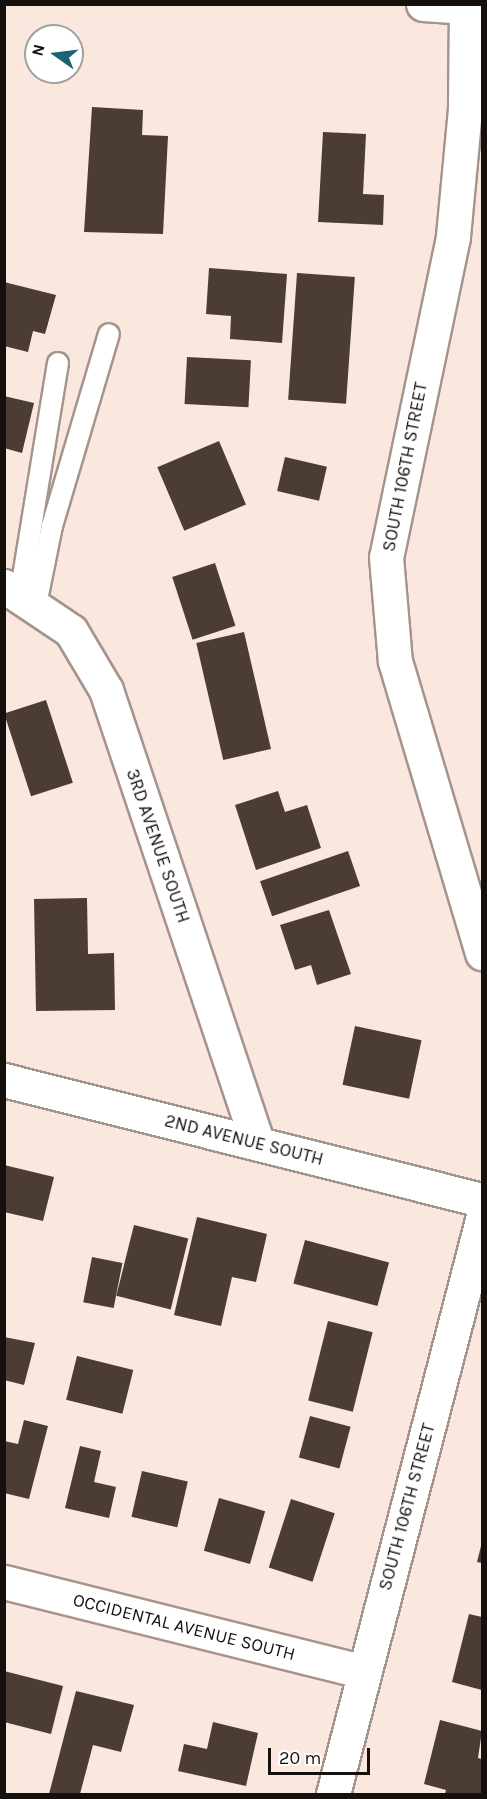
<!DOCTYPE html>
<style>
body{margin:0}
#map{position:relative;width:487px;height:1799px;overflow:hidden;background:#fae7de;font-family:Karla,sans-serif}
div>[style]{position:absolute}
.building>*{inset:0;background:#4b3c35;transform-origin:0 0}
.roads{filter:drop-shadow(2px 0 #a5948b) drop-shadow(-2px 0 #a5948b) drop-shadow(0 2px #a5948b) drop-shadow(0 -2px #a5948b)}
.lane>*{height:20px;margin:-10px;padding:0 10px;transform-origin:10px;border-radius:10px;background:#fff}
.street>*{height:33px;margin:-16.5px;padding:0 16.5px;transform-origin:16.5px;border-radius:16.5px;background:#fff}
.secondary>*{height:33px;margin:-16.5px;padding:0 16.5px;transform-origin:16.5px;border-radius:16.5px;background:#fff}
span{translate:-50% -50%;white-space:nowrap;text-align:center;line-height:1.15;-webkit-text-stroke:6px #fff;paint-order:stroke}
.street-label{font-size:18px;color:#16100d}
.frame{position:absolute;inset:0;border:6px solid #16100d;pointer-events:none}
.north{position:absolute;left:24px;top:24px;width:60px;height:60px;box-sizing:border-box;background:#fff;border:2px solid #a29f9e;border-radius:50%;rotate:284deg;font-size:16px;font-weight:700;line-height:24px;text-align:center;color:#16100d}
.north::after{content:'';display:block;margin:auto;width:21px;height:27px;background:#1c6473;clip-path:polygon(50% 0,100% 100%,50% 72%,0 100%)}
.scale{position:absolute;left:268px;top:1748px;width:102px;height:27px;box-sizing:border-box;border:3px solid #16100d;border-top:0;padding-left:8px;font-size:18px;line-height:21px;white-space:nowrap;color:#16100d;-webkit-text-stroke:4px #fff;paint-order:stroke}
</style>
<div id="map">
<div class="building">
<i style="clip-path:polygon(92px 107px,143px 110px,142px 135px,168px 136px,163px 234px,84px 232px)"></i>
<i style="clip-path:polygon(323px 132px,366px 134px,363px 194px,384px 195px,383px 225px,318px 222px)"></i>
<i style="clip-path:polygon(209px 268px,287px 274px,282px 343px,230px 339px,231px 316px,206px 314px)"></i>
<i style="left:297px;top:273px;width:58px;height:127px;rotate:4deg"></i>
<i style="clip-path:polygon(4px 282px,56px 295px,45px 334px,33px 331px,28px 352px,4px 346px)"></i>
<i style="left:187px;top:357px;width:64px;height:47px;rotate:3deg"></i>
<i style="clip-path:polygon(4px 396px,34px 403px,22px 453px,4px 448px)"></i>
<i style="left:219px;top:441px;width:69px;height:67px;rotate:67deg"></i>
<i style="left:285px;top:457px;width:43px;height:35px;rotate:13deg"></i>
<i style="left:215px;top:563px;width:66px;height:45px;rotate:72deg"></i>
<i style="left:244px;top:632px;width:120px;height:49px;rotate:77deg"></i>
<i style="left:46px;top:700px;width:87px;height:44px;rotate:72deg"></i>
<i style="clip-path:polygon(278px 791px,285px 812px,307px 805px,321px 848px,256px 870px,235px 805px)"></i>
<i style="left:348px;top:851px;width:37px;height:93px;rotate:71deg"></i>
<i style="clip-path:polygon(87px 898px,88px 954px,114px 953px,115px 1010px,36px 1011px,34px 899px)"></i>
<i style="clip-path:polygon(329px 910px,351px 974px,317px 985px,311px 965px,295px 970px,280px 925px)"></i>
<i style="left:355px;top:1026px;width:68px;height:60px;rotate:12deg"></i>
<i style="clip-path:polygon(4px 1165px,54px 1177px,43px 1221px,4px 1212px)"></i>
<i style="clip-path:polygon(197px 1217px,267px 1234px,256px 1282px,232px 1277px,221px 1326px,174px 1315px)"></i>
<i style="left:134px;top:1225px;width:56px;height:73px;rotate:14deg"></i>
<i style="left:305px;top:1240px;width:87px;height:45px;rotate:15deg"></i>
<i style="left:92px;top:1257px;width:31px;height:46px;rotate:11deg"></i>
<i style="left:328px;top:1321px;width:46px;height:82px;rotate:14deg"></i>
<i style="clip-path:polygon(4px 1337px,35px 1343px,24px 1385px,4px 1380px)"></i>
<i style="left:77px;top:1356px;width:58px;height:45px;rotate:14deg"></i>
<i style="left:310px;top:1416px;width:42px;height:43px;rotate:15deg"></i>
<i style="clip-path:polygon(24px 1420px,48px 1426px,29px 1499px,4px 1493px,4px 1441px,18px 1444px)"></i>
<i style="clip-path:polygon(80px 1446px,101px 1451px,94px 1482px,116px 1487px,109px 1518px,65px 1508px)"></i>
<i style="left:142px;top:1471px;width:47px;height:47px;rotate:13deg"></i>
<i style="left:219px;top:1498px;width:48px;height:55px;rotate:16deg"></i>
<i style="left:291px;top:1499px;width:46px;height:72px;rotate:18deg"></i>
<i style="clip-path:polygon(482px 1542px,482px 1563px,477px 1562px)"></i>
<i style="clip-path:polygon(469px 1614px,482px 1617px,482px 1690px,452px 1682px)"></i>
<i style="clip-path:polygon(4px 1671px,63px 1686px,51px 1734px,4px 1722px)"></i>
<i style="clip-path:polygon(76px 1691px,134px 1705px,121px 1752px,93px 1745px,80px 1794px,49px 1794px)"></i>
<i style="clip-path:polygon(440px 1720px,482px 1731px,478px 1758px,482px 1759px,482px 1794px,445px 1794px,446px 1790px,424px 1784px)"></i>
<i style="clip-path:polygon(213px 1722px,258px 1733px,246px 1786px,178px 1771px,184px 1744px,207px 1749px)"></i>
</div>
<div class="roads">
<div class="lane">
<i style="left:20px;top:595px;width:235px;rotate:-80.7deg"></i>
<i style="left:36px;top:605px;width:81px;rotate:-78.6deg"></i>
<i style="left:52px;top:526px;width:200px;rotate:-73.5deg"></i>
</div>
<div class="street">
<i style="left:466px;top:7px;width:102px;rotate:90.6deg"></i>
<i style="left:465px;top:109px;width:129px;rotate:95.4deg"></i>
<i style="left:453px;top:237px;width:327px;rotate:101.8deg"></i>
<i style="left:386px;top:557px;width:104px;rotate:85.1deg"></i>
<i style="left:395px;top:661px;width:305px;rotate:73.4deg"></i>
<i style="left:4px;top:586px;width:81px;rotate:33.9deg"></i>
<i style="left:71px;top:631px;width:69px;rotate:59.3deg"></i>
<i style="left:106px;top:690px;width:478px;rotate:71.5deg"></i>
<i style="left:4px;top:1080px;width:493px;rotate:14.1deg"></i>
<i style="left:4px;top:1582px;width:371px;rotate:14deg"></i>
<i style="left:333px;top:1794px;width:593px;rotate:-75.45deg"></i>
</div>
<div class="secondary">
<i style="left:423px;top:4px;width:59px;rotate:3.9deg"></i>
</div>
</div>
<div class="street-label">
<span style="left:405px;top:467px;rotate:-79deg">SOUTH 106TH STREET</span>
<span style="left:158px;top:846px;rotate:71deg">3RD AVENUE SOUTH</span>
<span style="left:244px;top:1140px;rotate:14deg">2ND AVENUE SOUTH</span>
<span style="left:407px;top:1507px;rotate:-75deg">SOUTH 106TH STREET</span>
<span style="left:184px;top:1627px;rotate:14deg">OCCIDENTAL AVENUE SOUTH</span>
</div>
<div class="frame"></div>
<div class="north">N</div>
<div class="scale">20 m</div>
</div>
